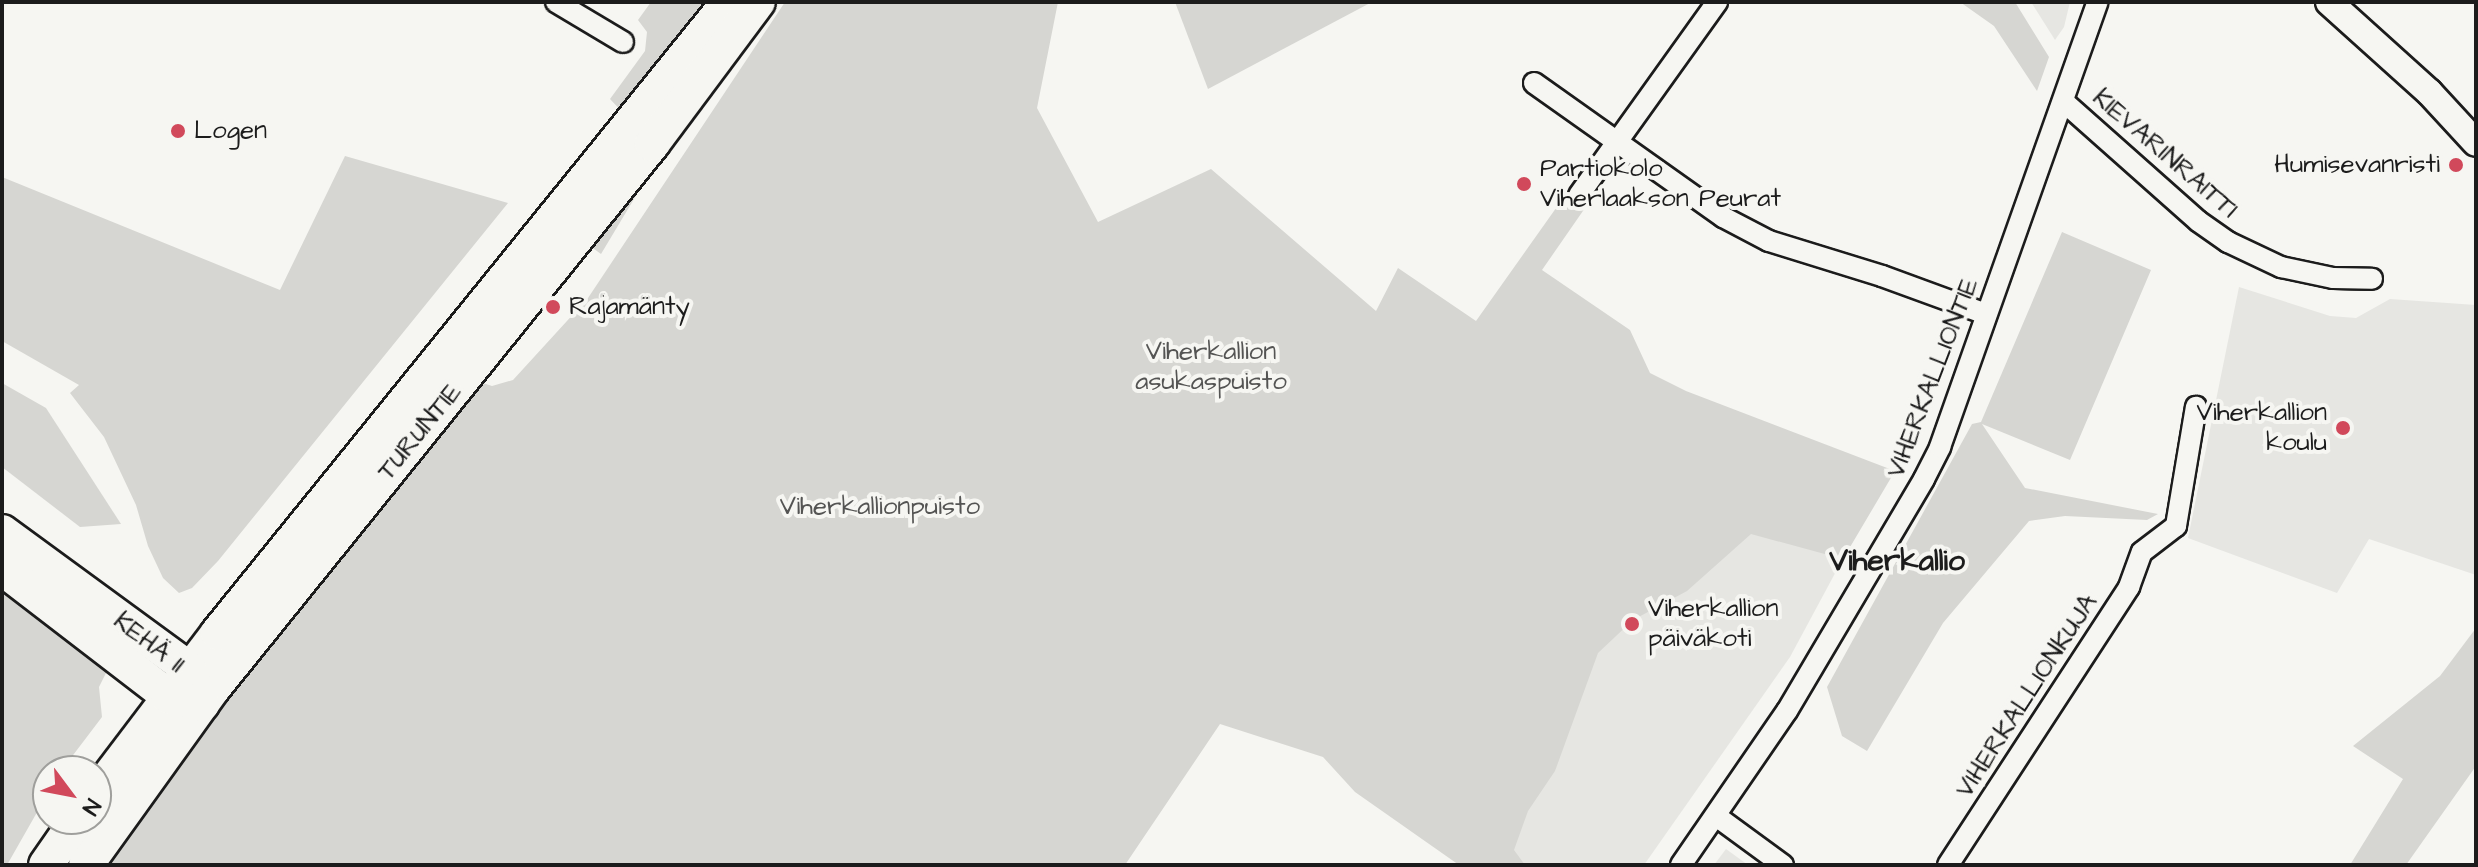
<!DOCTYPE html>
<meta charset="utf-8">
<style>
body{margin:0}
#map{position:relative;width:2478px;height:867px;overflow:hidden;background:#f6f6f2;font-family:"Architects Daughter",sans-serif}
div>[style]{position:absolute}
.built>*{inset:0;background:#e6e6e2}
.green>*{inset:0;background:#d6d6d2}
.roads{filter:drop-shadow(2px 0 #1c1c1c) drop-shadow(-2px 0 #1c1c1c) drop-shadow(0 2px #1c1c1c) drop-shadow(0 -2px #1c1c1c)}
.minor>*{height:20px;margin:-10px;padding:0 10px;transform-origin:10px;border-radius:10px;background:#f6f6f2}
.tertiary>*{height:26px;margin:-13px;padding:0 13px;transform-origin:13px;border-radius:13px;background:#f6f6f2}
.primary>*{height:34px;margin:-17px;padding:0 17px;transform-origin:17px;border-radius:17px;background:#f6f6f2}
.trunk>*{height:34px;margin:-17px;padding:0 17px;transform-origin:17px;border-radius:17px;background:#f6f6f2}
.dots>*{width:22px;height:22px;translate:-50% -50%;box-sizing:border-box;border:4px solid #f6f6f2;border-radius:50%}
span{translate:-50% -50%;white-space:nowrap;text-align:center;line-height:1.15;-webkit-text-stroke:8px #f6f6f2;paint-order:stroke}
.poi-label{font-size:26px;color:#1c1c1c}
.left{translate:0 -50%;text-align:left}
.right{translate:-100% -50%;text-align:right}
.street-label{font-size:26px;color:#1c1c1c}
.park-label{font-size:26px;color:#545453}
.quarter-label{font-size:30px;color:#1c1c1c;font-weight:700}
.frame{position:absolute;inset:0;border:4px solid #1c1c1c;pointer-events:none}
.north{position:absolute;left:32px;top:755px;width:80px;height:80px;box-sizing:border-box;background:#f6f6f2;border:2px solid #9f9f9c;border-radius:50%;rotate:122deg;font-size:22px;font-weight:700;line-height:32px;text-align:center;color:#1c1c1c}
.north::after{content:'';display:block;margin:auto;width:28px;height:36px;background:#d1495b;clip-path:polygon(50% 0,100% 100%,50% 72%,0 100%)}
</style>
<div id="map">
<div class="built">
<i style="clip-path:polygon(2031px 2px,2070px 2px,2064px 27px,2055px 40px)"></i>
<i style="clip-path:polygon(2239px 287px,2330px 316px,2356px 318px,2390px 299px,2476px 305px,2476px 575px,2369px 539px,2337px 593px,2188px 538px)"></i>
<i style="clip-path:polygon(1623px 505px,1854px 538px,1790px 657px,1644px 865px,1518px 865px,1440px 686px)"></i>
<i style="clip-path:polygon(1726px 849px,1748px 865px,1714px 865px)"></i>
</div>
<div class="green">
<i style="clip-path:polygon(651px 2px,721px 2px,626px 116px,610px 99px,645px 51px,647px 32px,638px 20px)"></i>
<i style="clip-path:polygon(785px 2px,1058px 2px,1037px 108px,1098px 222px,1211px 169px,1376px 311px,1398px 268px,1476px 321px,1566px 194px,1585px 208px,1542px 270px,1630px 330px,1650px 373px,1686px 391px,1895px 471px,1843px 559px,1751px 534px,1687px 591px,1633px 620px,1598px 653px,1555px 771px,1528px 811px,1514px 850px,1525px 865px,1459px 865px,1355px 792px,1323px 757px,1220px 724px,1125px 865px,96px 865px,157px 779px,467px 393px,483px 383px,492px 386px,513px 380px,588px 298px)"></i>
<i style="clip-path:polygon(1175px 2px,1372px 2px,1208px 89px)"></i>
<i style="clip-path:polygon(1960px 2px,2015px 2px,2049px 57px,2037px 91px,1994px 26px)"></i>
<i style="clip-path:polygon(345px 156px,508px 203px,218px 561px,192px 588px,179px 593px,163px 578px,148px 546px,136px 505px,104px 437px,70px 393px,79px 385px,2px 341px,2px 177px,280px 290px)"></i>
<i style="clip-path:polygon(652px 169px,601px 254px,590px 246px)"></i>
<i style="clip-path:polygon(2062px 232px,2151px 270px,2070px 460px,1982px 424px,2025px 488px,2158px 514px,2147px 520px,2065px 516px,2029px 521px,1943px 623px,1867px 751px,1842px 736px,1827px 687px,1972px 424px,1981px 422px)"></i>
<i style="clip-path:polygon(2px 383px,46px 408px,121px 524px,80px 527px,2px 467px)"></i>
<i style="clip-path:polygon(2px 588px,108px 669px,99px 687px,102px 717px,61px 771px,48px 771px,48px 793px,7px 865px,2px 865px)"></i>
<i style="clip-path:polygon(2476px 628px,2476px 766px,2406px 865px,2350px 865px,2403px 779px,2353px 746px,2440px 676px)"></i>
</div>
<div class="roads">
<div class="minor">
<i style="left:556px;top:2px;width:78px;rotate:30.8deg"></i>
<i style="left:1534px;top:83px;width:232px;rotate:35.3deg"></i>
<i style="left:1723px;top:217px;width:52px;rotate:27.6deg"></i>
<i style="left:1769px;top:241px;width:118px;rotate:17.2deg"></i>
<i style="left:1882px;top:276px;width:111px;rotate:20.1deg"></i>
<i style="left:2064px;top:102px;width:179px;rotate:41.6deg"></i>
<i style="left:2198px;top:221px;width:37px;rotate:35deg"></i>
<i style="left:2228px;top:242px;width:59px;rotate:25.3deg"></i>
<i style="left:2281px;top:267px;width:53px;rotate:11.9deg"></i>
<i style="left:2333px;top:278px;width:39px;rotate:1deg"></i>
<i style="left:1579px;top:195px;width:237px;rotate:-54.4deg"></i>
<i style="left:1716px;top:816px;width:83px;rotate:36.2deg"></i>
<i style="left:1681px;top:865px;width:187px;rotate:-55.5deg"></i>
<i style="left:1787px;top:711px;width:269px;rotate:-59.4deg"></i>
<i style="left:1924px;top:479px;width:36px;rotate:-63deg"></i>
<i style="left:1940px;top:447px;width:472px;rotate:-70.5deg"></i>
<i style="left:1948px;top:865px;width:332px;rotate:-56.9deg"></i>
<i style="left:2129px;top:587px;width:37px;rotate:-70deg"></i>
<i style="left:2142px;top:552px;width:43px;rotate:-37.4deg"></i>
<i style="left:2176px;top:526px;width:121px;rotate:-80.5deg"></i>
</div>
<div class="tertiary">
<i style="left:2329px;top:2px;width:135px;rotate:42deg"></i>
<i style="left:2429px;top:92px;width:69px;rotate:47.3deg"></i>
</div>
<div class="primary">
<i style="left:96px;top:794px;width:202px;rotate:-52.8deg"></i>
<i style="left:218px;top:633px;width:812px;rotate:-51deg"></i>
<i style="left:46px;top:865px;width:56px;rotate:-55.2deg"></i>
<i style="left:86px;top:865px;width:219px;rotate:-54.3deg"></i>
<i style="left:214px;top:687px;width:698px;rotate:-51.11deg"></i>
<i style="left:652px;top:144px;width:177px;rotate:-53.3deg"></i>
</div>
<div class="trunk">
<i style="left:2px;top:532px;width:232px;rotate:36.2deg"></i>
<i style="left:189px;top:669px;width:37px;rotate:70deg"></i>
<i style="left:2px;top:568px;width:210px;rotate:37.6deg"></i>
<i style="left:168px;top:696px;width:35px;rotate:13deg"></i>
</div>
</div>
<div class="dots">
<i style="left:178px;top:131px;background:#d1495b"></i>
<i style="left:2456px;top:165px;background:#d1495b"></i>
<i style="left:1524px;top:184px;background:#d1495b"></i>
<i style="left:553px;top:307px;background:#d1495b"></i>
<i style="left:2343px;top:428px;background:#d1495b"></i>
<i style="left:1632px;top:624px;background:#d1495b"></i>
</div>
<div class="poi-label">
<span class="left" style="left:194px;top:131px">Logen</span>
<span class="right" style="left:2440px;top:165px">Humisevanristi</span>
<span class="left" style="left:1540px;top:184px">Partiokolo<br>Viherlaakson Peurat</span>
<span class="left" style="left:569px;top:307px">Rajamänty</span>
<span class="right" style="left:2327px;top:428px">Viherkallion<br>koulu</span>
<span class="left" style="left:1648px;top:624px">Viherkallion<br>päiväkoti</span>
</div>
<div class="street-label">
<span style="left:2165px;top:154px;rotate:41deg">KIEVARINRAITTI</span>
<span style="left:1933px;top:378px;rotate:-69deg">VIHERKALLIONTIE</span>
<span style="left:420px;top:432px;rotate:-51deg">TURUNTIE</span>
<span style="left:149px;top:643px;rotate:38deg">KEHÄ II</span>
<span style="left:2027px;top:696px;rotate:-57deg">VIHERKALLIONKUJA</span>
</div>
<div class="park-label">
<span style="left:1211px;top:367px">Viherkallion<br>asukaspuisto</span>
<span style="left:880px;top:507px">Viherkallionpuisto</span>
</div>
<div class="quarter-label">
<span style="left:1897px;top:561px">Viherkallio</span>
</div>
<div class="frame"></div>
<div class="north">N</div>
</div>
